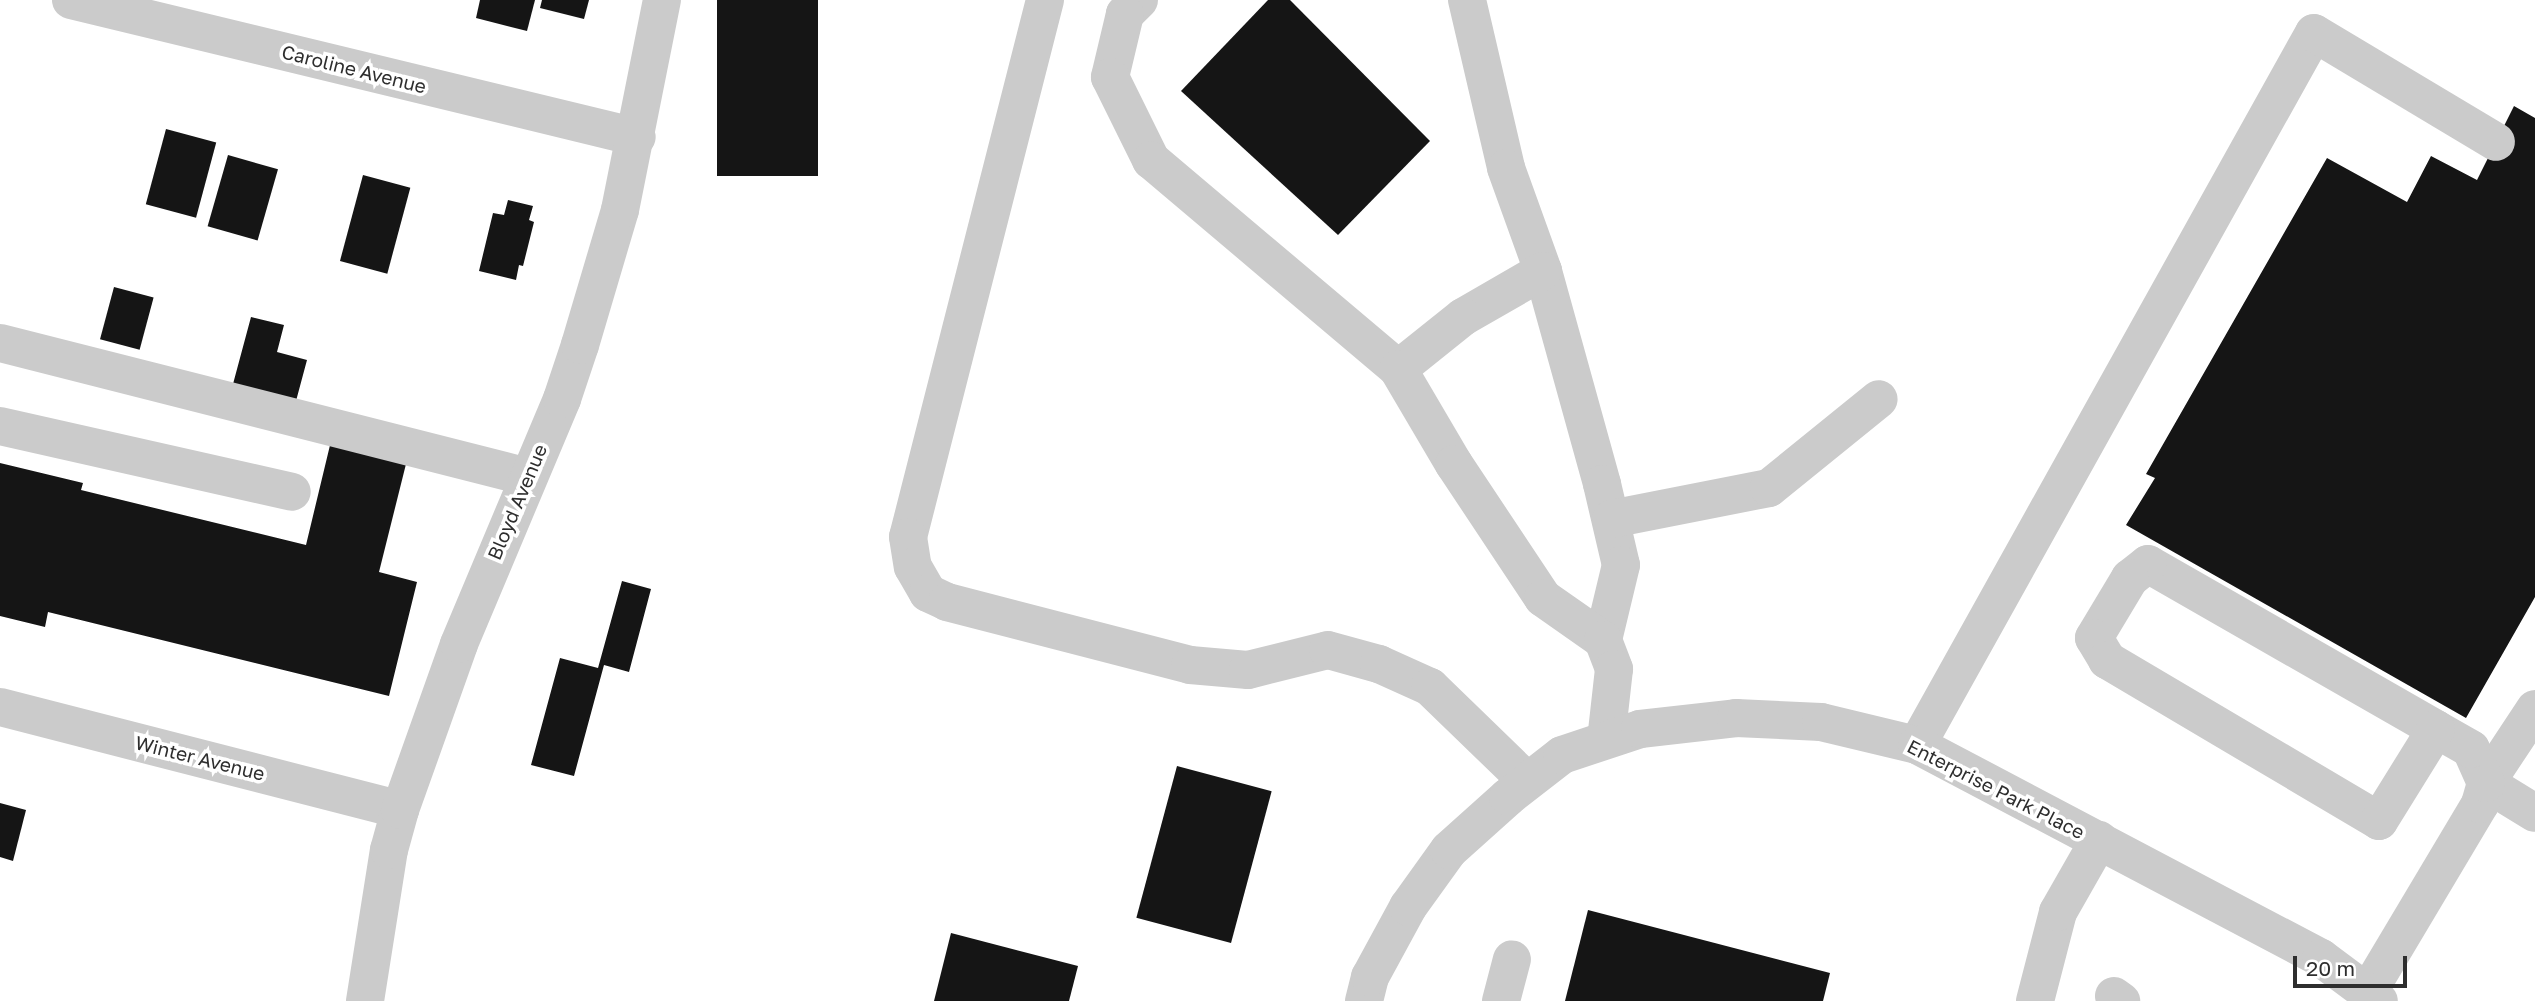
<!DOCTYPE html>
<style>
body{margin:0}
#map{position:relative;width:2535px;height:1001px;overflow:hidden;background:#fff;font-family:"Golos Text",sans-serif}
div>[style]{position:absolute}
.building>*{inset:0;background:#151515;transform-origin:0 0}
.minor>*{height:38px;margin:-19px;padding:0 19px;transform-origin:19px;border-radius:19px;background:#cbcbcb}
span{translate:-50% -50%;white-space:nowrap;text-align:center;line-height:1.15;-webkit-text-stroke:7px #fff;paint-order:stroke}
.street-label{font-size:19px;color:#2e2e2e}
.scale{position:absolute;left:2293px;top:956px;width:114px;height:32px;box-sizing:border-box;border:4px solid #2e2e2e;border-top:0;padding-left:9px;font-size:21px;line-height:24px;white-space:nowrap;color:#2e2e2e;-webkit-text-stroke:5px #fff;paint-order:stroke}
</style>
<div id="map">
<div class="building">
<i style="clip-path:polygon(480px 0,535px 0,527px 31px,476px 18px)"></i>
<i style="clip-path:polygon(542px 0,589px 0,584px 19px,540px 8px)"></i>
<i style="left:717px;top:0;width:101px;height:176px"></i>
<i style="clip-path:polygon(1268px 0,1290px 0,1430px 141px,1338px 235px,1181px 91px)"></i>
<i style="clip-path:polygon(2514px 106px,2535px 118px,2535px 597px,2466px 718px,2126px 525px,2155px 478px,2146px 474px,2327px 158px,2407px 202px,2431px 156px,2477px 180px)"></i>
<i style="left:166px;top:129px;width:52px;height:78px;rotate:15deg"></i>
<i style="left:228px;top:155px;width:52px;height:74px;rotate:16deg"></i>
<i style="left:363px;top:175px;width:49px;height:89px;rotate:15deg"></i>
<i style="clip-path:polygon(508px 200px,533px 206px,529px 220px,534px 222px,523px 266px,519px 265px,516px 280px,479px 271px,493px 213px,504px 215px)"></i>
<i style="left:114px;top:287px;width:41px;height:54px;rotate:15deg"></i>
<i style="clip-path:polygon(251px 317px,284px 325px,277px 352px,307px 360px,296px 401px,233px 384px)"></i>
<i style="clip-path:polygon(331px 441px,407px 460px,379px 572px,417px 582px,389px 696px,48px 612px,45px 627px,0 616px,0 463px,83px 483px,81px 490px,306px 545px)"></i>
<i style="clip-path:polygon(622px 581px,651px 589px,629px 672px,604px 665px,574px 776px,531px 765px,560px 658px,598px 668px)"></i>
<i style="left:1177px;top:766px;width:98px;height:157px;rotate:15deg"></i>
<i style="clip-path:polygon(0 803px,26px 810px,13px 861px,0 857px)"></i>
<i style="clip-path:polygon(1588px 910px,1830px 973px,1823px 1001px,1565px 1001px)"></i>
<i style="clip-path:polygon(951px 933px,1078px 966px,1069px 1001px,934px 1001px)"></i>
</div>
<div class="minor">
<i style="left:71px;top:0;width:582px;rotate:13.61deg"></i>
<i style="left:1045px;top:0;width:554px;rotate:104.31deg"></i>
<i style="left:908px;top:537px;width:30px;rotate:81deg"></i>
<i style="left:913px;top:567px;width:30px;rotate:60deg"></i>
<i style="left:928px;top:593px;width:21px;rotate:25deg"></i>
<i style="left:947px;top:602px;width:251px;rotate:14.5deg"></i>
<i style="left:1190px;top:665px;width:58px;rotate:4.9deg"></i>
<i style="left:1248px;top:670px;width:82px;rotate:-14deg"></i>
<i style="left:1328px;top:650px;width:53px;rotate:15.4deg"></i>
<i style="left:1379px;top:664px;width:56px;rotate:24.3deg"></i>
<i style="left:1430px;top:687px;width:135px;rotate:44.1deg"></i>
<i style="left:1139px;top:0;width:20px;rotate:135deg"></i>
<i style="left:1125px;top:14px;width:65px;rotate:103.4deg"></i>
<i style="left:1110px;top:77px;width:93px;rotate:63.7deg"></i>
<i style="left:1151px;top:160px;width:324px;rotate:40.2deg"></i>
<i style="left:1467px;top:0;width:172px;rotate:76.9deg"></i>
<i style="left:1506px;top:168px;width:109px;rotate:70.2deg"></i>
<i style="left:1543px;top:271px;width:221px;rotate:74.5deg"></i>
<i style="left:1602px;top:484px;width:83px;rotate:76.8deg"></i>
<i style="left:1621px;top:565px;width:77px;rotate:103.5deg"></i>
<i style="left:1543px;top:271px;width:92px;rotate:150.1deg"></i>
<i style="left:1463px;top:317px;width:83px;rotate:141.3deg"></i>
<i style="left:1398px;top:369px;width:110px;rotate:59.5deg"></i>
<i style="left:1454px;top:464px;width:161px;rotate:56.4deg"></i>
<i style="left:1543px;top:598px;width:73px;rotate:35deg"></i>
<i style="left:1603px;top:640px;width:31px;rotate:69deg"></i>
<i style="left:1614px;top:669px;width:71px;rotate:96.4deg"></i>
<i style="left:0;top:343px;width:545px;rotate:14.24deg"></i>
<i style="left:0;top:426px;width:299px;rotate:12.7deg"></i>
<i style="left:1611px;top:519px;width:161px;rotate:-11.1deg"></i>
<i style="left:1769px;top:488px;width:141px;rotate:-39deg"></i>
<i style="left:0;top:707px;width:413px;rotate:14.4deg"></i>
<i style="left:2535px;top:709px;width:89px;rotate:123.5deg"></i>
<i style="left:2486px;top:783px;width:57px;rotate:31.5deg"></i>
<i style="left:1917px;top:745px;width:815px;rotate:-60.86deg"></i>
<i style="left:2314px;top:33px;width:212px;rotate:30.9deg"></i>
<i style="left:2368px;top:992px;width:219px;rotate:-59.2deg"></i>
<i style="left:2480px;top:804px;width:22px;rotate:-74deg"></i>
<i style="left:2486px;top:783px;width:37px;rotate:-114deg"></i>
<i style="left:2471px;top:749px;width:40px;rotate:-150.3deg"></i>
<i style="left:2436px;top:729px;width:332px;rotate:-150.2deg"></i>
<i style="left:2148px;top:564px;width:23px;rotate:142deg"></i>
<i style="left:2130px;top:578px;width:70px;rotate:121deg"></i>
<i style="left:2094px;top:638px;width:26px;rotate:59deg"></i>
<i style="left:2107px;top:660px;width:316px;rotate:30.6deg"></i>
<i style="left:2379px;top:821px;width:108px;rotate:-58.2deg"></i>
<i style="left:2114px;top:996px;width:9px;rotate:36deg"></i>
<i style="left:365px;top:1001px;width:153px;rotate:-81deg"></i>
<i style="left:389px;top:850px;width:41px;rotate:-74.6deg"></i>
<i style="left:400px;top:810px;width:176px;rotate:-70.4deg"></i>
<i style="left:459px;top:644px;width:266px;rotate:-67.2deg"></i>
<i style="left:562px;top:399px;width:57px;rotate:-71.6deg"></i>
<i style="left:580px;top:345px;width:141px;rotate:-73.5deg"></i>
<i style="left:620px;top:210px;width:214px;rotate:-78.7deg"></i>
<i style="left:1364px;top:1001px;width:25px;rotate:-76deg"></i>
<i style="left:1370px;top:977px;width:80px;rotate:-61.5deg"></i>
<i style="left:1408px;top:907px;width:70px;rotate:-54.3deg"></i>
<i style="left:1449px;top:850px;width:79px;rotate:-41.9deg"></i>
<i style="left:1508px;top:797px;width:68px;rotate:-37.9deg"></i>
<i style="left:1562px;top:755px;width:82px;rotate:-18.4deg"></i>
<i style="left:1640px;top:729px;width:97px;rotate:-6.5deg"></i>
<i style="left:1736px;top:718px;width:85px;rotate:2.7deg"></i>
<i style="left:1821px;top:722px;width:99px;rotate:13.5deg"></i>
<i style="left:1917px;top:745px;width:457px;rotate:27.8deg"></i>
<i style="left:2321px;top:958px;width:72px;rotate:36.6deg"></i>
<i style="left:1501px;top:1001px;width:43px;rotate:-75.3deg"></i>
<i style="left:2035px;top:1001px;width:92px;rotate:-75.5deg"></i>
<i style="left:2058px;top:912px;width:83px;rotate:-60.3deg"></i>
</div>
<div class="street-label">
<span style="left:354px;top:69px;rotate:14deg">Caroline Avenue</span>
<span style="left:517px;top:502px;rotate:-67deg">Bloyd Avenue</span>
<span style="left:200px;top:758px;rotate:14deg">Winter Avenue</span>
<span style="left:1996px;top:789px;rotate:27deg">Enterprise Park Place</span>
</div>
<div class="scale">20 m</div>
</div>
